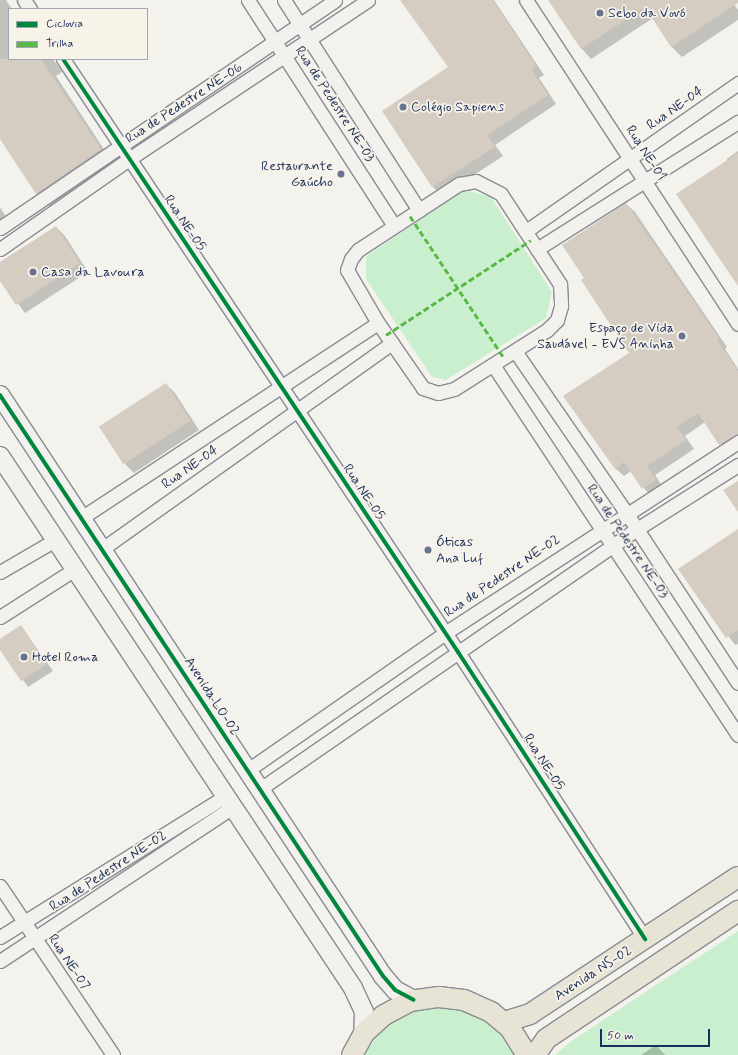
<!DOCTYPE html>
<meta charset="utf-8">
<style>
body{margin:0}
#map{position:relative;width:738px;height:1055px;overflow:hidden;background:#f4f2ec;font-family:Mynerve,sans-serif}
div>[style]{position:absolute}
.green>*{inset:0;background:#caefcf}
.shadow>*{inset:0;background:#0003}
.building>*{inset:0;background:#d5ccc2;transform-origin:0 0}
.roads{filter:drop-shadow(1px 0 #898c92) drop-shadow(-1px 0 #898c92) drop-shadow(0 1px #898c92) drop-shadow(0 -1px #898c92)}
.street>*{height:13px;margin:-6.5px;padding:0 6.5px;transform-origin:6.5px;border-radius:6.5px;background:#f2f1ed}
.secondary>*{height:18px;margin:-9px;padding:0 9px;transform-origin:9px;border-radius:9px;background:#f2f1ed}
.primary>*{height:20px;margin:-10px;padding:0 10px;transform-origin:10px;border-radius:10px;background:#e8e4d5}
.quiet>*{height:3px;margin-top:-1.5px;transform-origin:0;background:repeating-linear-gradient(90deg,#58b947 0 6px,transparent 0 9px)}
.cycleway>*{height:4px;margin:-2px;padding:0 2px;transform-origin:2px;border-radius:2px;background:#00873e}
.dots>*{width:11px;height:11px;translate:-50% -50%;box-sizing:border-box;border:2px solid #f7f3e8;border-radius:50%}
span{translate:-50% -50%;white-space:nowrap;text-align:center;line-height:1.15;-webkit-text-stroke:3.5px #f7f3e8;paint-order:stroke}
.poi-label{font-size:14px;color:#1b2f5e}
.left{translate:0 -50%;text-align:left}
.right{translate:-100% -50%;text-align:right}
.street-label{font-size:14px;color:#1b2f5e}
.legend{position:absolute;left:8px;top:8px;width:140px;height:52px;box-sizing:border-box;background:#f7f3e8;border:1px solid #9fa5b1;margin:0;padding:5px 7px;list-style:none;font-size:12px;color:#1b2f5e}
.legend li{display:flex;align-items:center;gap:8px;height:20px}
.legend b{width:20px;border:1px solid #9fa5b1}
.scale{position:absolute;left:600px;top:1029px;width:110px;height:18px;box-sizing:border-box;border:2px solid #1b2f5e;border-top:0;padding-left:5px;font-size:12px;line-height:14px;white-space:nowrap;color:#1b2f5e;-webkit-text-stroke:3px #f7f3e8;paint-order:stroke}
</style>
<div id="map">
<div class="green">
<i style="clip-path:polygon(465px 190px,491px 197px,552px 292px,546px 318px,446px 380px,432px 377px,366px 279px,366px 256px)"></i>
<i style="clip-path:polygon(738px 931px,738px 1055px,555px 1055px,570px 1042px)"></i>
<i style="clip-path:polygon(439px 1007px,463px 1010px,487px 1021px,502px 1034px,517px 1055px,364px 1055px,380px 1032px,399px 1018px,416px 1011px)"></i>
</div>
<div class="shadow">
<i style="clip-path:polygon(0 0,6px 0,12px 9px,9px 9px,9px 59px,53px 59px,62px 72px,56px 76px,113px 163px,50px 206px,37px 193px,0 137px)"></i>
<i style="clip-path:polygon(402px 0,494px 0,544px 75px,539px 78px,556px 104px,495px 145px,503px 156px,442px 196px,433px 187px,384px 111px,450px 67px)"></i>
<i style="clip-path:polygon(550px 0,731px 0,738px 10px,738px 20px,682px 57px,672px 47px,653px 18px,591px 59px,582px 49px)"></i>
<i style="clip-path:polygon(738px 151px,738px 285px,727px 159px)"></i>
<i style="clip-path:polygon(626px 204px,635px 212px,727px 347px,725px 349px,738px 369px,738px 446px,728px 453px,705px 422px,685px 436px,694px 449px,655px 475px,664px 489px,651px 497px,631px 471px,624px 476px,615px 468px,564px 396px,631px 354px,585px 278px)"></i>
<i style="clip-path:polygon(0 207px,10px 223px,0 232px)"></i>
<i style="clip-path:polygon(56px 227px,65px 236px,88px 272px,25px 313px,0 279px,0 263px)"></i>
<i style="clip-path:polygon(166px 384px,175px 393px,199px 430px,134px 473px,125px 464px)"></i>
<i style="clip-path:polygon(738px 530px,738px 644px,735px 645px,679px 569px)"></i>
<i style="clip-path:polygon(21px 626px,53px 671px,28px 687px,0 648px,0 640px)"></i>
<i style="clip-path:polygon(656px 1045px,665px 1055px,641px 1055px)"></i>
</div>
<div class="building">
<i style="clip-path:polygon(400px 0,493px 0,536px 66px,531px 69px,548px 95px,487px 135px,495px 147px,432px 187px,382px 111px,448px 67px)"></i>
<i style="clip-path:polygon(548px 0,738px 0,738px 3px,671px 47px,645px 7px,581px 49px)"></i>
<i style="clip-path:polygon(0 59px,41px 59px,101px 149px,36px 194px,0 139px)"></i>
<i style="clip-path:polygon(738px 153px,738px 286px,676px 194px)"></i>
<i style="clip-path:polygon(626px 203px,719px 338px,717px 340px,738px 371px,738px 434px,719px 445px,698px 413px,677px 427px,686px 440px,647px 466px,656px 480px,642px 489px,624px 462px,615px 469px,563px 396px,629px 353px,581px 280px,584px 278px,562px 245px)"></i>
<i style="clip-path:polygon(56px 226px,80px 263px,16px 305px,0 281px,0 262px)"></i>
<i style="left:166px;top:383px;width:45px;height:80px;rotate:57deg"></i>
<i style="clip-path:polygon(738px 481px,738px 512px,723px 490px)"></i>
<i style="clip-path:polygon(738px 529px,738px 630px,726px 638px,678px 569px)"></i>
<i style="clip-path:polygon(21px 625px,47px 664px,21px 681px,0 650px,0 639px)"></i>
</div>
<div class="roads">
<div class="street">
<i style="left:24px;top:0;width:11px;rotate:56deg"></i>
<i style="left:248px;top:0;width:269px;rotate:57.1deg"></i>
<i style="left:284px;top:0;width:250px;rotate:57.3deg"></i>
<i style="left:526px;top:0;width:387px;rotate:56.8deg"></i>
<i style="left:63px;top:59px;width:713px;rotate:56.33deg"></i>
<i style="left:458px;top:652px;width:343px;rotate:56.9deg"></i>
<i style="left:476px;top:181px;width:28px;rotate:27deg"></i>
<i style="left:501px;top:194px;width:108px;rotate:56.8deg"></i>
<i style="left:560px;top:284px;width:22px;rotate:87deg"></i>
<i style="left:561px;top:306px;width:15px;rotate:106deg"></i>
<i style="left:557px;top:320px;width:14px;rotate:135deg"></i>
<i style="left:547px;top:330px;width:110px;rotate:147.6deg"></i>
<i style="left:454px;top:389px;width:16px;rotate:166deg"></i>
<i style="left:438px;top:393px;width:16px;rotate:-162deg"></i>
<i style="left:423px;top:388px;width:79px;rotate:-124.7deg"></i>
<i style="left:378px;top:323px;width:61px;rotate:-120.3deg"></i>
<i style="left:347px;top:270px;width:12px;rotate:-70deg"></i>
<i style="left:351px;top:259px;width:11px;rotate:-52deg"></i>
<i style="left:358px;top:250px;width:121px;rotate:-33.2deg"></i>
<i style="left:459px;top:184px;width:17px;rotate:-10deg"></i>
<i style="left:0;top:228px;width:405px;rotate:-34.2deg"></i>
<i style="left:526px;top:231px;width:259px;rotate:-34.9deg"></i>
<i style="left:0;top:249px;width:157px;rotate:-34.9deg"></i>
<i style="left:129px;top:159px;width:287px;rotate:-33.6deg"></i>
<i style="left:537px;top:249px;width:238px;rotate:-32.3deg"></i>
<i style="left:515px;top:351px;width:198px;rotate:55.5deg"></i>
<i style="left:627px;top:514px;width:202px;rotate:56.7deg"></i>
<i style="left:493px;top:365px;width:444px;rotate:56.5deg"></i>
<i style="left:81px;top:518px;width:355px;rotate:-33.3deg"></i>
<i style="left:102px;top:549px;width:356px;rotate:-35.4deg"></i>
<i style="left:0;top:572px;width:64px;rotate:-30.2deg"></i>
<i style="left:0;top:617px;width:89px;rotate:-32.6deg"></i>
<i style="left:248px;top:770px;width:240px;rotate:-34.8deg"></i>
<i style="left:445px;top:633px;width:350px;rotate:-33.1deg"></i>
<i style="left:260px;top:789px;width:458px;rotate:-34.6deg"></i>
<i style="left:637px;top:529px;width:120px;rotate:-32.4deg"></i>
<i style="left:0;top:886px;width:203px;rotate:56.2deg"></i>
<i style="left:0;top:937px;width:266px;rotate:-32deg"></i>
<i style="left:0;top:961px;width:279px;rotate:-33.5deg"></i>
</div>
<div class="secondary">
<i style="left:0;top:395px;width:696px;rotate:56.61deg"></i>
<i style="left:383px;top:976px;width:18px;rotate:49deg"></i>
<i style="left:395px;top:990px;width:21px;rotate:28deg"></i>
<i style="left:0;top:456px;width:638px;rotate:56.43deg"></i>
<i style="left:353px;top:988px;width:26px;rotate:65deg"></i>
<i style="left:364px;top:1012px;width:23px;rotate:92deg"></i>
</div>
<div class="primary">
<i style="left:504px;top:1022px;width:27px;rotate:-17deg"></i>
<i style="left:530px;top:1014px;width:249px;rotate:-33.4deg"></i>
<i style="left:352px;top:1055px;width:25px;rotate:-61deg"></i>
<i style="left:364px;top:1033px;width:27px;rotate:-42deg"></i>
<i style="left:384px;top:1015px;width:30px;rotate:-28deg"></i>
<i style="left:410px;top:1001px;width:29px;rotate:-8deg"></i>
<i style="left:439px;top:997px;width:25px;rotate:7deg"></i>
<i style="left:464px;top:1000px;width:30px;rotate:24deg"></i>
<i style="left:491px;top:1012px;width:25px;rotate:40deg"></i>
<i style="left:510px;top:1028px;width:32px;rotate:58deg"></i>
<i style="left:535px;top:1055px;width:19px;rotate:-55deg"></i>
<i style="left:546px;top:1039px;width:231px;rotate:-33.7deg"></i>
</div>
</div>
<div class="quiet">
<i style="left:410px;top:216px;width:170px;rotate:56.5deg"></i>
<i style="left:386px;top:335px;width:173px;rotate:-33.2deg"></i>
</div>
<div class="cycleway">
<i style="left:63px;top:59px;width:713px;rotate:56.33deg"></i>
<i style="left:458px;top:652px;width:343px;rotate:56.9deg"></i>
<i style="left:0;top:395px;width:696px;rotate:56.61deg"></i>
<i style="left:383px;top:976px;width:18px;rotate:49deg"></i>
<i style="left:395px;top:990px;width:21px;rotate:28deg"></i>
</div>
<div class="dots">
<i style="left:600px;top:13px;background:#677390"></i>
<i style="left:403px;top:107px;background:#677390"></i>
<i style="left:341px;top:174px;background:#677390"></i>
<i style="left:33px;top:272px;background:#677390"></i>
<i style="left:682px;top:336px;background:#677390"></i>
<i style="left:428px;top:550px;background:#677390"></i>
<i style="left:24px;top:657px;background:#677390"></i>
</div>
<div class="poi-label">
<span class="left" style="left:608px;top:13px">Sebo da Vovó</span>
<span class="left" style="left:411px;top:107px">Colégio Sapiens</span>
<span class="right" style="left:333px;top:174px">Restaurante<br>Gaúcho</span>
<span class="left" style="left:41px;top:272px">Casa da Lavoura</span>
<span class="right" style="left:674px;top:336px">Espaço de Vida<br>Saudável - EVS Aninha</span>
<span class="left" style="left:436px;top:550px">Óticas<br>Ana Luf</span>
<span class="left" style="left:32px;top:657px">Hotel Roma</span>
</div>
<div class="street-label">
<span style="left:184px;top:103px;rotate:-33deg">Rua de Pedestre NE-06</span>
<span style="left:335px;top:104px;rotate:57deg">Rua de Pedestre NE-03</span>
<span style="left:675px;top:108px;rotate:-35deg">Rua NE-04</span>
<span style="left:646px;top:153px;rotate:57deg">Rua NE-01</span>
<span style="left:185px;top:223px;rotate:56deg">Rua NE-05</span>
<span style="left:190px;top:467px;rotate:-35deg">Rua NE-04</span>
<span style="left:364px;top:492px;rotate:56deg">Rua NE-05</span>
<span style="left:628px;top:541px;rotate:56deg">Rua de Pedestre NE-03</span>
<span style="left:502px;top:576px;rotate:-34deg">Rua de Pedestre NE-02</span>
<span style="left:212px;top:696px;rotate:57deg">Avenida LO-02</span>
<span style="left:544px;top:762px;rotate:57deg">Rua NE-05</span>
<span style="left:108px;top:871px;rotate:-33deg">Rua de Pedestre NE-02</span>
<span style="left:69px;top:962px;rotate:56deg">Rua NE-07</span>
<span style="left:593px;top:973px;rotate:-33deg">Avenida NS-02</span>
</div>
<ul class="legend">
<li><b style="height:5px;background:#00873e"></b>Ciclovia</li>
<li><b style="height:5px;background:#58b947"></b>Trilha</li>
</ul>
<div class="scale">50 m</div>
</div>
